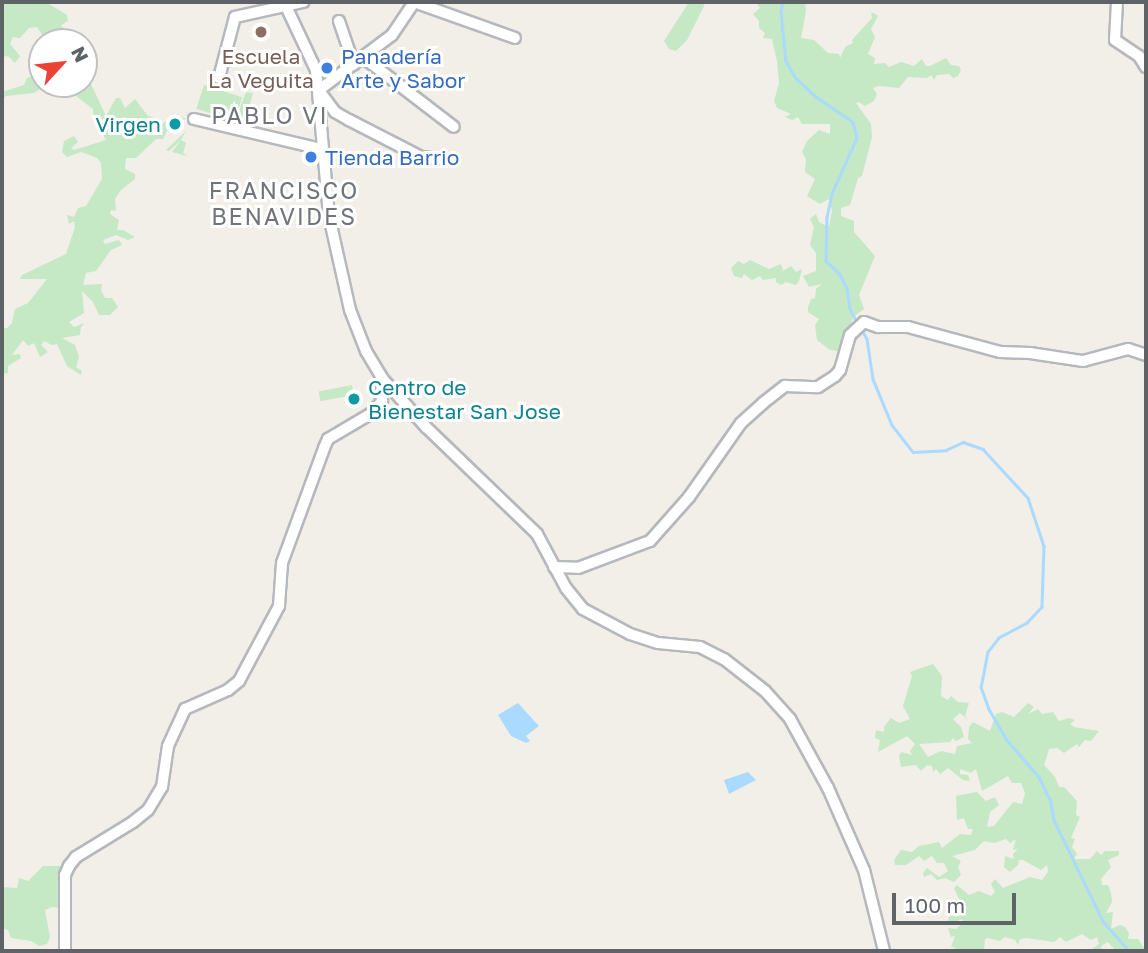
<!DOCTYPE html>
<meta charset="utf-8">
<style>
body{margin:0}
#map{position:relative;width:1148px;height:953px;overflow:hidden;background:#f1efe8;font-family:"Golos Text",sans-serif}
div>[style]{position:absolute}
.green>*{inset:0;background:#c5e8c5;transform-origin:0 0}
.water>*{inset:0;background:#aadaff}
.stream>*{height:2.5px;margin:-1.25px;padding:0 1.25px;transform-origin:1.25px;border-radius:1.25px;background:#aadaff}
.roads{filter:drop-shadow(2px 0 #b5b8bc) drop-shadow(-2px 0 #b5b8bc) drop-shadow(0 2px #b5b8bc) drop-shadow(0 -2px #b5b8bc)}
.minor>*{height:10px;margin:-5px;padding:0 5px;transform-origin:5px;border-radius:5px;background:#fff}
.dots>*{width:19px;height:19px;translate:-50% -50%;box-sizing:border-box;border:4px solid #fff;border-radius:50%}
span{translate:-50% -50%;white-space:nowrap;text-align:center;line-height:1.15;-webkit-text-stroke:6px #fff;paint-order:stroke}
.education-label{font-size:21px;color:#785e54}
.shop-label{font-size:21px;color:#366cbe}
.left{translate:0 -50%;text-align:left}
.culture-label{font-size:21px;color:#0d838f}
.right{translate:-100% -50%;text-align:right}
.neighbourhood-label{font-size:23px;color:#70757a;letter-spacing:2px}
.frame{position:absolute;inset:0;border:4px solid #5f6368;pointer-events:none}
.north{position:absolute;left:28px;top:28px;width:70px;height:70px;box-sizing:border-box;background:#fff;border:2px solid #bfc1c3;border-radius:50%;rotate:63deg;font-size:19px;font-weight:700;line-height:28px;text-align:center;color:#5f6368}
.north::after{content:'';display:block;margin:auto;width:24px;height:32px;background:#ea4335;clip-path:polygon(50% 0,100% 100%,50% 72%,0 100%)}
.scale{position:absolute;left:892px;top:893px;width:124px;height:32px;box-sizing:border-box;border:4px solid #5f6368;border-top:0;padding-left:9px;font-size:21px;line-height:24px;white-space:nowrap;color:#5f6368;-webkit-text-stroke:5px #fff;paint-order:stroke}
</style>
<div id="map">
<div class="green">
<i style="clip-path:polygon(2px 2px,49px 4px,67px 15px,68px 21px,61px 25px,75px 42px,63px 42px,53px 31px,48px 33px,51px 39px,45px 39px,37px 27px,29px 28px,20px 38px,13px 37px,10px 44px,20px 56px,15px 63px,8px 56px,2px 57px)"></i>
<i style="clip-path:polygon(689px 2px,705px 2px,704px 6px,687px 40px,676px 51px,669px 49px,664px 41px)"></i>
<i style="clip-path:polygon(756px 2px,805px 2px,806px 11px,801px 38px,814px 40px,828px 53px,839px 54px,840px 58px,845px 47px,853px 43px,852px 40px,872px 18px,871px 13px,874px 13px,878px 16px,871px 29px,875px 37px,868px 54px,875px 58px,874px 64px,885px 63px,889px 67px,901px 62px,914px 66px,922px 59px,926px 66px,930px 66px,946px 58px,951px 65px,959px 66px,961px 70px,958px 76px,953px 78px,949px 74px,937px 75px,934px 80px,931px 75px,927px 78px,908px 77px,899px 88px,878px 86px,873px 88px,877px 94px,874px 101px,865px 106px,859px 102px,856px 103px,871px 124px,872px 137px,862px 176px,858px 178px,850px 205px,841px 208px,841px 216px,854px 221px,854px 232px,875px 256px,859px 295px,864px 309px,853px 317px,843px 352px,830px 350px,817px 340px,815px 325px,819px 319px,808px 312px,808px 307px,811px 299px,815px 298px,816px 289px,822px 284px,809px 287px,803px 276px,816px 271px,816px 253px,810px 245px,814px 227px,810px 219px,816px 214px,819px 222px,829px 227px,832px 211px,829px 199px,820px 204px,807px 196px,815px 179px,805px 172px,806px 159px,802px 152px,807px 141px,819px 130px,830px 134px,830px 124px,802px 124px,798px 117px,792px 120px,785px 117px,791px 114px,777px 108px,774px 101px,779px 83px,777px 61px,772px 39px,763px 38px,765px 33px,759px 28px,759px 21px,753px 14px,760px 8px)"></i>
<i style="clip-path:polygon(84px 69px,106px 116px,116px 98px,120px 98px,125px 108px,135px 99px,148px 116px,158px 119px,162px 124px,177px 114px,186px 119px,169px 127px,163px 139px,156px 139px,136px 158px,126px 158px,125px 169px,135px 174px,135px 179px,121px 190px,115px 199px,116px 211px,111px 210px,110px 214px,119px 220px,117px 230px,123px 230px,135px 237px,128px 240px,116px 235px,103px 240px,105px 244px,119px 240px,122px 245px,111px 250px,96px 271px,86px 273px,83px 285px,102px 284px,101px 290px,105px 298px,112px 298px,118px 307px,110px 315px,99px 315px,93px 302px,82px 291px,84px 313px,69px 322px,74px 327px,85px 323px,81px 327px,80px 335px,62px 338px,75px 345px,79px 357px,76px 367px,82px 371px,81px 375px,67px 366px,57px 344px,52px 345px,44px 341px,41px 345px,48px 352px,40px 357px,34px 343px,28px 346px,23px 340px,12px 355px,20px 354px,21px 358px,8px 366px,8px 373px,2px 374px,2px 328px,7px 328px,12px 323px,15px 309px,28px 303px,47px 279px,20px 279px,22px 275px,66px 254px,75px 227px,74px 221px,69px 224px,67px 215px,74px 217px,78px 208px,86px 206px,102px 179px,101px 163px,97px 158px,81px 152px,67px 157px,62px 152px,64px 141px,74px 136px,78px 142px,71px 148px,74px 150px,106px 140px,93px 120px,93px 109px,76px 96px,73px 86px,40px 89px,34px 93px,6px 96px,2px 100px,2px 92px,24px 85px,27px 78px,34px 76px,42px 84px,84px 84px)"></i>
<i style="left:204px;top:85px;width:40px;height:25px;rotate:18deg"></i>
<i style="clip-path:polygon(246px 92px,253px 93px,246px 118px,237px 116px)"></i>
<i style="clip-path:polygon(186px 131px,181px 140px,186px 143px,183px 153px,187px 156px,172px 152px,181px 140px,169px 151px,166px 150px)"></i>
<i style="clip-path:polygon(750px 260px,769px 269px,781px 264px,783px 271px,791px 266px,796px 272px,802px 269px,799px 281px,796px 285px,786px 282px,781px 285px,776px 282px,776px 278px,763px 280px,760px 276px,752px 280px,744px 274px,742px 278px,734px 276px,731px 268px,738px 261px,744px 264px)"></i>
<i style="left:352px;top:385px;width:10px;height:34px;rotate:79deg"></i>
<i style="clip-path:polygon(933px 664px,942px 676px,941px 696px,948px 700px,951px 696px,958px 702px,969px 703px,965px 716px,968px 720px,960px 713px,953px 719px,961px 727px,964px 737px,956px 741px,953px 738px,950px 742px,919px 744px,928px 757px,941px 751px,955px 754px,957px 746px,972px 743px,968px 739px,969px 727px,973px 722px,990px 731px,996px 714px,1002px 712px,1014px 717px,1028px 703px,1034px 707px,1028px 714px,1038px 709px,1042px 714px,1053px 712px,1059px 721px,1069px 718px,1075px 720px,1070px 724px,1074px 727px,1099px 731px,1091px 741px,1085px 740px,1079px 747px,1077px 744px,1064px 753px,1057px 748px,1049px 749px,1044px 765px,1055px 777px,1059px 787px,1064px 787px,1077px 801px,1076px 815px,1080px 817px,1071px 838px,1075px 839px,1072px 847px,1077px 854px,1074px 859px,1090px 859px,1097px 851px,1101px 855px,1105px 851px,1119px 851px,1119px 855px,1108px 860px,1111px 867px,1101px 879px,1102px 885px,1108px 885px,1111px 893px,1112px 902px,1106px 913px,1113px 912px,1111px 929px,1120px 925px,1125px 927px,1129px 933px,1128px 939px,1138px 939px,1146px 951px,1116px 951px,1108px 942px,1101px 946px,1102px 951px,1076px 951px,1092px 949px,1099px 944px,1097px 937px,1091px 940px,1082px 934px,1066px 942px,1060px 937px,1054px 942px,1027px 938px,1020px 939px,1018px 945px,1015px 940px,1005px 937px,1000px 941px,988px 938px,985px 939px,984px 951px,953px 951px,956px 948px,951px 947px,955px 936px,951px 937px,948px 928px,956px 929px,964px 922px,962px 919px,947px 925px,951px 911px,956px 917px,964px 910px,954px 888px,957px 885px,969px 895px,979px 891px,991px 896px,995px 892px,991px 884px,995px 879px,1003px 888px,1030px 877px,1042px 880px,1048px 872px,1047px 865px,1041px 870px,1023px 860px,1019px 860px,1018px 865px,1010px 872px,1004px 867px,1005px 856px,1014px 859px,1013px 854px,1018px 849px,1013px 850px,1016px 839px,1010px 843px,1006px 839px,994px 843px,984px 841px,975px 850px,952px 856px,961px 861px,958px 867px,961px 875px,954px 882px,945px 878px,937px 880px,931px 874px,924px 877px,923px 873px,927px 868px,939px 877px,948px 871px,944px 863px,937px 863px,932px 856px,924px 861px,919px 856px,906px 865px,895px 865px,894px 860px,901px 850px,912px 852px,919px 846px,939px 842px,942px 848px,960px 834px,971px 835px,973px 829px,968px 829px,964px 818px,957px 820px,956px 796px,977px 792px,986px 801px,995px 797px,999px 805px,990px 812px,987px 827px,994px 826px,1013px 802px,1022px 804px,1025px 793px,1021px 783px,1012px 783px,1008px 776px,982px 791px,976px 769px,971px 773px,960px 769px,960px 774px,968px 775px,970px 781px,963px 780px,948px 768px,940px 774px,936px 769px,933px 772px,932px 766px,927px 765px,921px 771px,916px 765px,901px 767px,899px 756px,901px 752px,912px 755px,910px 751px,915px 744px,907px 736px,878px 752px,880px 740px,875px 738px,876px 730px,884px 732px,884px 727px,891px 718px,899px 723px,910px 719px,903px 706px,912px 676px,910px 672px)"></i>
<i style="clip-path:polygon(43px 866px,60px 866px,64px 872px,60px 908px,52px 907px,45px 910px,50px 937px,47px 944px,39px 946px,31px 941px,11px 938px,8px 930px,2px 928px,2px 887px,17px 888px,19px 878px,28px 881px)"></i>
</div>
<div class="water">
<i style="clip-path:polygon(518px 703px,539px 726px,526px 736px,530px 741px,526px 743px,511px 736px,498px 715px)"></i>
<i style="clip-path:polygon(748px 772px,756px 780px,729px 794px,724px 780px)"></i>
</div>
<div class="stream">
<i style="left:783px;top:2px;width:10px;rotate:101deg"></i>
<i style="left:781px;top:12px;width:49px;rotate:84.2deg"></i>
<i style="left:786px;top:61px;width:20px;rotate:60deg"></i>
<i style="left:796px;top:78px;width:25px;rotate:43deg"></i>
<i style="left:814px;top:95px;width:47px;rotate:34.7deg"></i>
<i style="left:853px;top:122px;width:16px;rotate:76deg"></i>
<i style="left:857px;top:138px;width:61px;rotate:114.1deg"></i>
<i style="left:832px;top:194px;width:24px;rotate:102deg"></i>
<i style="left:827px;top:217px;width:44px;rotate:91.3deg"></i>
<i style="left:826px;top:261px;width:18px;rotate:43deg"></i>
<i style="left:839px;top:273px;width:17px;rotate:62deg"></i>
<i style="left:847px;top:288px;width:21px;rotate:82deg"></i>
<i style="left:850px;top:309px;width:17px;rotate:62deg"></i>
<i style="left:862px;top:330px;width:10px;rotate:61deg"></i>
<i style="left:867px;top:339px;width:40px;rotate:81.5deg"></i>
<i style="left:873px;top:379px;width:50px;rotate:67.6deg"></i>
<i style="left:892px;top:425px;width:34px;rotate:52deg"></i>
<i style="left:913px;top:452px;width:33px;rotate:-3deg"></i>
<i style="left:946px;top:450px;width:19px;rotate:-25deg"></i>
<i style="left:963px;top:442px;width:21px;rotate:19deg"></i>
<i style="left:983px;top:449px;width:67px;rotate:47.4deg"></i>
<i style="left:1028px;top:498px;width:51px;rotate:71.6deg"></i>
<i style="left:1044px;top:546px;width:61px;rotate:91.9deg"></i>
<i style="left:1042px;top:607px;width:22px;rotate:133deg"></i>
<i style="left:1027px;top:623px;width:32px;rotate:152deg"></i>
<i style="left:999px;top:638px;width:18px;rotate:128deg"></i>
<i style="left:988px;top:652px;width:36px;rotate:101deg"></i>
<i style="left:981px;top:687px;width:23px;rotate:70deg"></i>
<i style="left:989px;top:709px;width:34px;rotate:60deg"></i>
<i style="left:1006px;top:739px;width:50px;rotate:49deg"></i>
<i style="left:1039px;top:777px;width:28px;rotate:64deg"></i>
<i style="left:1051px;top:802px;width:18px;rotate:81deg"></i>
<i style="left:1054px;top:820px;width:112px;rotate:64.1deg"></i>
<i style="left:1103px;top:921px;width:40px;rotate:49deg"></i>
</div>
<div class="roads">
<div class="minor">
<i style="left:284px;top:2px;width:75px;rotate:64.8deg"></i>
<i style="left:316px;top:70px;width:147px;rotate:84.9deg"></i>
<i style="left:329px;top:216px;width:96px;rotate:77.4deg"></i>
<i style="left:350px;top:310px;width:44px;rotate:68.7deg"></i>
<i style="left:366px;top:351px;width:31px;rotate:59deg"></i>
<i style="left:382px;top:378px;width:66px;rotate:48.1deg"></i>
<i style="left:426px;top:427px;width:154px;rotate:43.9deg"></i>
<i style="left:537px;top:534px;width:61px;rotate:61.8deg"></i>
<i style="left:566px;top:588px;width:27px;rotate:51deg"></i>
<i style="left:583px;top:609px;width:53px;rotate:28deg"></i>
<i style="left:630px;top:634px;width:29px;rotate:18deg"></i>
<i style="left:658px;top:643px;width:42px;rotate:5.4deg"></i>
<i style="left:700px;top:647px;width:27px;rotate:27deg"></i>
<i style="left:724px;top:659px;width:52px;rotate:38deg"></i>
<i style="left:765px;top:691px;width:38px;rotate:48deg"></i>
<i style="left:790px;top:719px;width:79px;rotate:61.2deg"></i>
<i style="left:828px;top:788px;width:90px;rotate:66.3deg"></i>
<i style="left:864px;top:870px;width:83px;rotate:76.1deg"></i>
<i style="left:414px;top:2px;width:107px;rotate:19.6deg"></i>
<i style="left:1117px;top:2px;width:38px;rotate:93deg"></i>
<i style="left:1115px;top:40px;width:29px;rotate:34deg"></i>
<i style="left:1139px;top:56px;width:13px;rotate:58deg"></i>
<i style="left:339px;top:21px;width:46px;rotate:71.2deg"></i>
<i style="left:364px;top:58px;width:113px;rotate:37.5deg"></i>
<i style="left:219px;top:78px;width:63px;rotate:-75.3deg"></i>
<i style="left:235px;top:17px;width:70px;rotate:-12.4deg"></i>
<i style="left:319px;top:90px;width:91px;rotate:-37deg"></i>
<i style="left:392px;top:35px;width:40px;rotate:-56deg"></i>
<i style="left:320px;top:92px;width:25px;rotate:53deg"></i>
<i style="left:335px;top:112px;width:16px;rotate:30deg"></i>
<i style="left:349px;top:120px;width:81px;rotate:27.2deg"></i>
<i style="left:421px;top:157px;width:20px;rotate:6deg"></i>
<i style="left:194px;top:119px;width:130px;rotate:13.3deg"></i>
<i style="left:554px;top:567px;width:24px;rotate:2deg"></i>
<i style="left:578px;top:568px;width:77px;rotate:-20.6deg"></i>
<i style="left:650px;top:541px;width:59px;rotate:-48.4deg"></i>
<i style="left:689px;top:497px;width:90px;rotate:-54.9deg"></i>
<i style="left:741px;top:423px;width:30px;rotate:-42deg"></i>
<i style="left:763px;top:403px;width:28px;rotate:-38deg"></i>
<i style="left:785px;top:386px;width:33px;rotate:2deg"></i>
<i style="left:818px;top:387px;width:20px;rotate:-33deg"></i>
<i style="left:835px;top:376px;width:8px;rotate:-50deg"></i>
<i style="left:840px;top:370px;width:36px;rotate:-74deg"></i>
<i style="left:850px;top:335px;width:19px;rotate:-43deg"></i>
<i style="left:864px;top:322px;width:15px;rotate:20deg"></i>
<i style="left:878px;top:327px;width:30px"></i>
<i style="left:908px;top:327px;width:95px;rotate:15.2deg"></i>
<i style="left:1000px;top:352px;width:30px;rotate:2deg"></i>
<i style="left:1030px;top:353px;width:54px;rotate:8.6deg"></i>
<i style="left:1083px;top:361px;width:47px;rotate:-14.9deg"></i>
<i style="left:1128px;top:349px;width:19px;rotate:18deg"></i>
<i style="left:65px;top:951px;width:76px;rotate:-90deg"></i>
<i style="left:65px;top:875px;width:10px;rotate:-66deg"></i>
<i style="left:69px;top:866px;width:11px;rotate:-52deg"></i>
<i style="left:76px;top:857px;width:67px;rotate:-31.6deg"></i>
<i style="left:133px;top:822px;width:19px;rotate:-39deg"></i>
<i style="left:148px;top:810px;width:27px;rotate:-59deg"></i>
<i style="left:162px;top:787px;width:41px;rotate:-81.7deg"></i>
<i style="left:168px;top:746px;width:41px;rotate:-65.3deg"></i>
<i style="left:185px;top:709px;width:47px;rotate:-23.8deg"></i>
<i style="left:228px;top:690px;width:14px;rotate:-39deg"></i>
<i style="left:239px;top:681px;width:85px;rotate:-61.9deg"></i>
<i style="left:279px;top:606px;width:43px;rotate:-86deg"></i>
<i style="left:282px;top:563px;width:122px;rotate:-69.9deg"></i>
<i style="left:324px;top:448px;width:10px;rotate:-66deg"></i>
<i style="left:328px;top:439px;width:51px;rotate:-30.6deg"></i>
<i style="left:372px;top:413px;width:16px;rotate:-50deg"></i>
<i style="left:382px;top:401px;width:22px;rotate:-90deg"></i>
</div>
</div>
<div class="dots">
<i style="left:261px;top:32px;background:#8d6e63"></i>
<i style="left:327px;top:68px;background:#3f7fe0"></i>
<i style="left:175px;top:124px;background:#0f9aa8"></i>
<i style="left:311px;top:157px;background:#3f7fe0"></i>
<i style="left:354px;top:399px;background:#0f9aa8"></i>
</div>
<div class="education-label">
<span style="left:261px;top:68px">Escuela<br>La Veguita</span>
</div>
<div class="shop-label">
<span class="left" style="left:341px;top:68px">Panadería<br>Arte y Sabor</span>
<span class="left" style="left:325px;top:157px">Tienda Barrio</span>
</div>
<div class="culture-label">
<span class="right" style="left:161px;top:124px">Virgen</span>
<span class="left" style="left:368px;top:399px">Centro de<br>Bienestar San Jose</span>
</div>
<div class="neighbourhood-label">
<span style="left:270px;top:115px">PABLO VI</span>
<span style="left:284px;top:203px">FRANCISCO<br>BENAVIDES</span>
</div>
<div class="frame"></div>
<div class="north">N</div>
<div class="scale">100 m</div>
</div>
